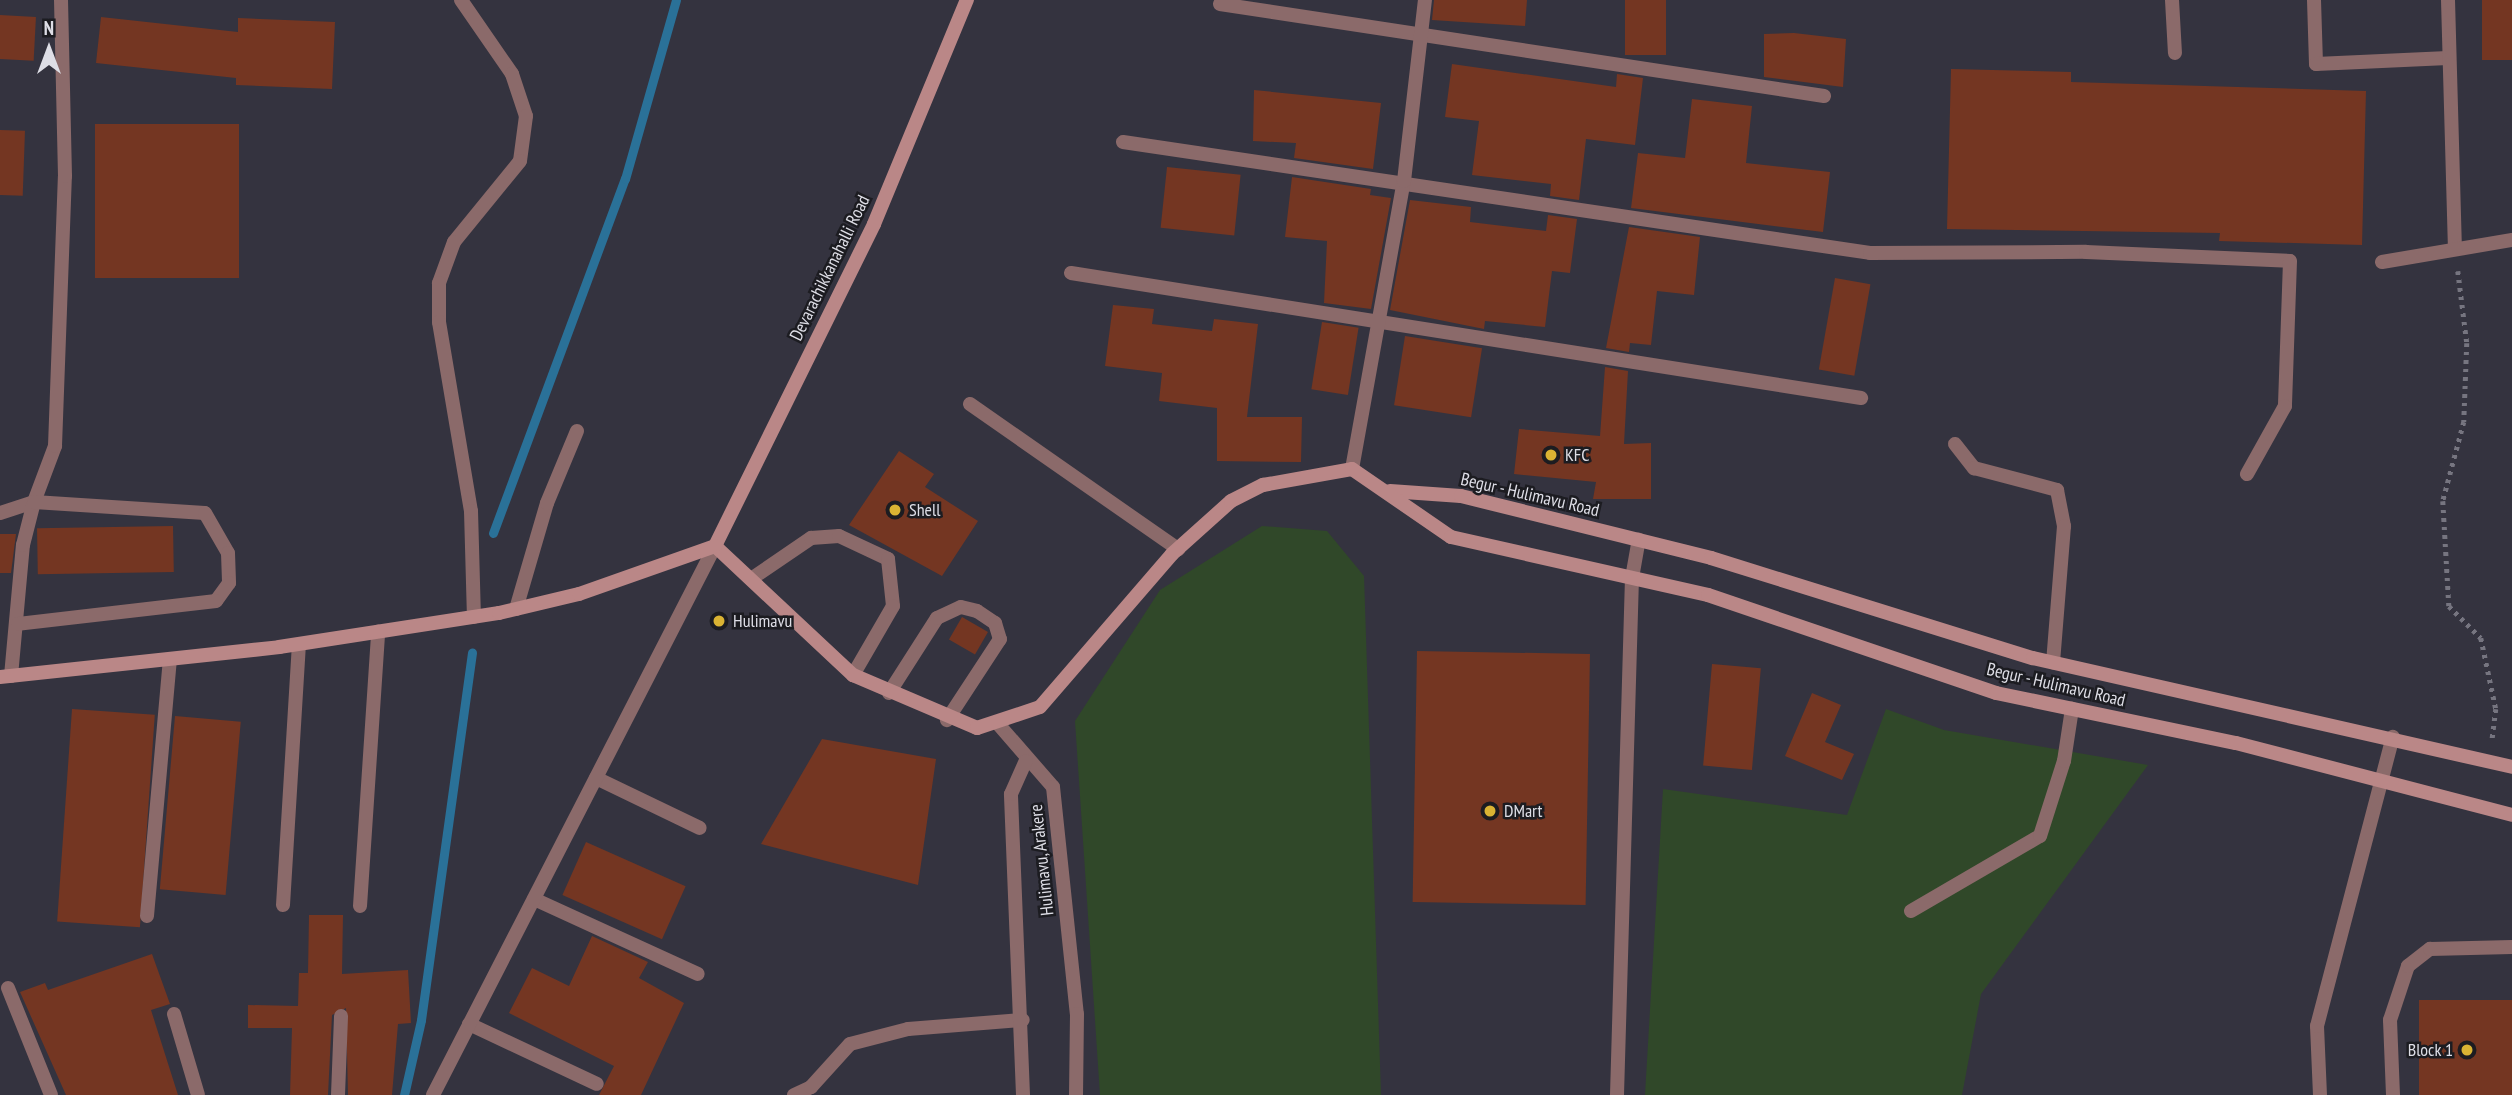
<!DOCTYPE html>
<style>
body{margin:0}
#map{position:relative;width:2512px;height:1095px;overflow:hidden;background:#34333f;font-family:"PT Sans Narrow",sans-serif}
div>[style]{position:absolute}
.green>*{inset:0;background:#304829}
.stream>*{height:9px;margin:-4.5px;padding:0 4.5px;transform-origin:4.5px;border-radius:4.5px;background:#2a7198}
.building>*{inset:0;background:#743622;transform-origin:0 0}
.path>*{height:4.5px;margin-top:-2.25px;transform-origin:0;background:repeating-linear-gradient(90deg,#767580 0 3.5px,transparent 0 8.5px)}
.lane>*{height:14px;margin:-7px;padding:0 7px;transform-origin:7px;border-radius:7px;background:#8b6a6a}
.street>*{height:14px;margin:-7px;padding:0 7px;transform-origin:7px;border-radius:7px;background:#8b6a6a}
.secondary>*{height:14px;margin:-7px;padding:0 7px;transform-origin:7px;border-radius:7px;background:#ba8787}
.dots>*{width:19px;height:19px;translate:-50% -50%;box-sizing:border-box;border:4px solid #1c1c21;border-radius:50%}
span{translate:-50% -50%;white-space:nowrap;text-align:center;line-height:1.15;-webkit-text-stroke:5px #1c1c21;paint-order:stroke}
.street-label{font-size:18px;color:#dedee6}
.poi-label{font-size:18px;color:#dedee6}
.left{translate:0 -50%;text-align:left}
.right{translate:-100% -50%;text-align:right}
.north{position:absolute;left:14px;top:14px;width:70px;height:70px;-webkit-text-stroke:5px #1c1c21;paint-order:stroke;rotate:0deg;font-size:19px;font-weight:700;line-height:28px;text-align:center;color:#dedee6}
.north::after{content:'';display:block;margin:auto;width:24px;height:32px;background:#dedee6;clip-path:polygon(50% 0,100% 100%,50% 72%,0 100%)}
</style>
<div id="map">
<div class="green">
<i style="clip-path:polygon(1262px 526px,1327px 531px,1364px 576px,1381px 1095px,1100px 1095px,1075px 721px,1160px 590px)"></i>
<i style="clip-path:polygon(1886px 709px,1944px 730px,2148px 765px,1981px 994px,1962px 1095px,1645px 1095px,1663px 789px,1847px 815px)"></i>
</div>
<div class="stream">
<i style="left:493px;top:533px;width:378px;rotate:-69.6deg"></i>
<i style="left:625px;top:179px;width:186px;rotate:-74.1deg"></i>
<i style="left:404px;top:1095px;width:77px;rotate:-77.2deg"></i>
<i style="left:421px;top:1020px;width:371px;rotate:-82.1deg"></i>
</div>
<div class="building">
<i style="clip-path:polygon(1434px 0,1527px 0,1525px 26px,1432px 20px)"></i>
<i style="left:1625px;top:0;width:41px;height:55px"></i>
<i style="left:2482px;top:0;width:30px;height:60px"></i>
<i style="left:0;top:15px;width:36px;height:44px;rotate:3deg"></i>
<i style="clip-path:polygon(101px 17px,238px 32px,238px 18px,335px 22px,332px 89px,236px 85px,236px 78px,96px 63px)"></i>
<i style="clip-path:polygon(1794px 33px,1846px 39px,1843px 87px,1764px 77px,1764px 34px)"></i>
<i style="clip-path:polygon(1452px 64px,1616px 87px,1617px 74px,1643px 78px,1635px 145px,1586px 139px,1579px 200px,1550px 196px,1551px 184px,1472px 175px,1479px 121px,1445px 117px)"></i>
<i style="clip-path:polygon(1951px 69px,2071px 72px,2071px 82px,2366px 91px,2362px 245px,2219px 241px,2220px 233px,1947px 229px)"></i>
<i style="clip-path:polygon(1254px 90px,1381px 103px,1373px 169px,1294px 158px,1296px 143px,1253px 141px)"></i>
<i style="clip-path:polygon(1692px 99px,1752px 106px,1746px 163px,1830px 172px,1823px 232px,1631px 208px,1638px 153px,1685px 158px)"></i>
<i style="left:95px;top:124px;width:144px;height:154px"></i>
<i style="left:0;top:130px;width:25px;height:65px;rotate:2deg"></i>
<i style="left:1167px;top:167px;width:74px;height:61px;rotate:6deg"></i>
<i style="clip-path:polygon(1292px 177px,1371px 189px,1370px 195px,1391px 198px,1371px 309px,1324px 303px,1327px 241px,1285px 237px)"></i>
<i style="clip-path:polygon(1410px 200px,1471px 207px,1470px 222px,1546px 231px,1548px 215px,1577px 219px,1570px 273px,1552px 271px,1545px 327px,1485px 321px,1484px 329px,1390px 310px)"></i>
<i style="clip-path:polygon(1629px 227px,1700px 237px,1694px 295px,1657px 291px,1651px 345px,1630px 343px,1629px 352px,1606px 348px)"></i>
<i style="left:1835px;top:278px;width:36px;height:93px;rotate:10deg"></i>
<i style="clip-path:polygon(1113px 305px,1154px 309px,1152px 324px,1212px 331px,1214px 319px,1258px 324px,1247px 417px,1302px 417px,1301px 462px,1217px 461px,1217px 408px,1159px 401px,1162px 373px,1105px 366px)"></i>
<i style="left:1322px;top:322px;width:37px;height:68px;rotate:9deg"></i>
<i style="left:1405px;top:336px;width:78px;height:70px;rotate:9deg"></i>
<i style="clip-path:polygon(1605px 367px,1628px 371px,1624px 444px,1651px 443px,1651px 499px,1593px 499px,1596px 482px,1514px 474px,1519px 429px,1600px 436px)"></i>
<i style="clip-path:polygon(899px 451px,934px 474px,925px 487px,978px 521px,942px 576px,849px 525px)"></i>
<i style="left:173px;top:526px;width:46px;height:136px;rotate:89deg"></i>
<i style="clip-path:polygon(0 534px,16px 534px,11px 573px,0 573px)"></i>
<i style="left:962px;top:617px;width:30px;height:26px;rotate:30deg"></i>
<i style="left:1417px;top:651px;width:173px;height:251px;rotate:1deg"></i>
<i style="left:1712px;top:664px;width:49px;height:102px;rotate:5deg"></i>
<i style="clip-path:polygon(1812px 693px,1841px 705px,1825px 742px,1854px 754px,1842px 780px,1785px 756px)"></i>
<i style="left:72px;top:709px;width:83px;height:213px;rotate:4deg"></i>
<i style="left:175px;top:716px;width:66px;height:174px;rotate:5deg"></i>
<i style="clip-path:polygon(822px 739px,936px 759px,918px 885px,761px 844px)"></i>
<i style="left:586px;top:842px;width:109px;height:58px;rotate:24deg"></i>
<i style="clip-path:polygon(309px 915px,343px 915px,342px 974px,408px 970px,411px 1023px,398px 1024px,392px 1095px,348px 1095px,346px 1008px,332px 1015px,328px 1095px,290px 1095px,292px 1028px,248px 1028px,248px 1005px,298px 1006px,299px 973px,308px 973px)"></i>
<i style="clip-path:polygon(592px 936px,648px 962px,639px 978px,684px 1003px,641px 1095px,599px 1095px,614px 1066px,509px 1013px,532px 968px,569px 986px)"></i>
<i style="clip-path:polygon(152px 954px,170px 1004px,151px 1010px,178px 1095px,66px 1095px,20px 992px,45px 983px,48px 990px)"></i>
<i style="left:2512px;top:1000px;width:95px;height:93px;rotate:90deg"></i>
</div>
<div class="path">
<i style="left:2458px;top:271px;width:73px;rotate:82.9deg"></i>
<i style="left:2467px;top:343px;width:79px;rotate:92.2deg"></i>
<i style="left:2464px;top:422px;width:82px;rotate:104.9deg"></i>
<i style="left:2443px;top:501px;width:105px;rotate:86.7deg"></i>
<i style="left:2449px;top:606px;width:45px;rotate:45deg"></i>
<i style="left:2481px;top:638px;width:73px;rotate:78.1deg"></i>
<i style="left:2496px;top:709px;width:31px;rotate:97deg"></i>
</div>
<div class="lane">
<i style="left:461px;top:0;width:90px;rotate:55.4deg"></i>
<i style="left:512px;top:74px;width:44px;rotate:71.6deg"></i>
<i style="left:526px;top:116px;width:45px;rotate:97.6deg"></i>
<i style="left:520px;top:161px;width:104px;rotate:129.2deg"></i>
<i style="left:454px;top:242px;width:44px;rotate:110.1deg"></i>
<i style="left:439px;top:283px;width:39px;rotate:90deg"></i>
<i style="left:439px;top:322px;width:192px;rotate:80.4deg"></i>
<i style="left:471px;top:511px;width:106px;rotate:88.4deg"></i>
<i style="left:970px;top:404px;width:254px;rotate:34.9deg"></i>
<i style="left:1955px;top:444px;width:31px;rotate:52deg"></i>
<i style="left:1974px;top:468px;width:86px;rotate:14.8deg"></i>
<i style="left:2057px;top:490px;width:37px;rotate:79deg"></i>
<i style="left:2064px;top:526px;width:137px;rotate:94.6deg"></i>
<i style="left:751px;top:579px;width:73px;rotate:-34.3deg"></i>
<i style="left:811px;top:538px;width:28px;rotate:-4deg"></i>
<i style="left:839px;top:536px;width:54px;rotate:25.1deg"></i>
<i style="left:888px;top:559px;width:47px;rotate:83.9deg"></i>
<i style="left:893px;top:606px;width:80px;rotate:120.1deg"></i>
<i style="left:516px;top:609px;width:110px;rotate:-73.7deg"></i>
<i style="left:547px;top:503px;width:78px;rotate:-67.4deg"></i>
<i style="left:889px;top:693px;width:89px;rotate:-57.4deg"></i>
<i style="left:937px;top:618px;width:26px;rotate:-25deg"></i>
<i style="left:961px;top:607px;width:16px;rotate:14deg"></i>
<i style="left:977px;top:611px;width:22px;rotate:34deg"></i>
<i style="left:995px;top:623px;width:17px;rotate:73deg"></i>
<i style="left:1000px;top:639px;width:97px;rotate:123.2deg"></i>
<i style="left:596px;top:778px;width:115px;rotate:25.7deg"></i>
<i style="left:534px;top:899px;width:180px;rotate:24.6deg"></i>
<i style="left:283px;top:905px;width:261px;rotate:-86.5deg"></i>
<i style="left:360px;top:906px;width:275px;rotate:-86.2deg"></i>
<i style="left:1911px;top:911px;width:149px;rotate:-30.2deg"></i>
<i style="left:2040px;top:836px;width:79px;rotate:-72.3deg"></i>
<i style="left:2064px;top:761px;width:53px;rotate:-81.3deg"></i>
<i style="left:147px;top:916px;width:258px;rotate:-84.9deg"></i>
<i style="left:469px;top:1024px;width:141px;rotate:25.1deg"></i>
<i style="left:338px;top:1095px;width:79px;rotate:-87.8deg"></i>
<i style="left:794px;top:1095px;width:19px;rotate:-25deg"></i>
<i style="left:811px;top:1087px;width:58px;rotate:-47.8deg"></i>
<i style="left:850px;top:1044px;width:60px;rotate:-14.5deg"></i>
<i style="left:908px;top:1029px;width:115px;rotate:-4.5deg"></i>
</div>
<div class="street">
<i style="left:2172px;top:0;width:53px;rotate:86.8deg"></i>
<i style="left:2314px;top:0;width:64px;rotate:88.2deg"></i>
<i style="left:2316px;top:64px;width:132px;rotate:-2.6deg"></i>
<i style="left:2448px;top:0;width:249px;rotate:88.4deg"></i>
<i style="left:1220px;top:4px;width:611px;rotate:8.66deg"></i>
<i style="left:1123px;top:142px;width:755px;rotate:8.45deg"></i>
<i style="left:1870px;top:253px;width:216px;rotate:-0.3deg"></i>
<i style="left:2086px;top:252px;width:204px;rotate:2.5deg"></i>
<i style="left:2290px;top:261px;width:145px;rotate:92deg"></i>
<i style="left:2285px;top:406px;width:78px;rotate:119.2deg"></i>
<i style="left:2382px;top:262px;width:132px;rotate:-9.6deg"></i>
<i style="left:1071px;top:273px;width:800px;rotate:8.99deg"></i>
<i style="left:1352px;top:469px;width:293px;rotate:-79.8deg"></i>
<i style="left:1404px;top:181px;width:182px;rotate:-83.4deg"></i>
<i style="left:0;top:513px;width:36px;rotate:-18deg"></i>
<i style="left:34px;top:502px;width:60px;rotate:-69.4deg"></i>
<i style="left:55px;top:446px;width:270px;rotate:-87.9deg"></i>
<i style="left:65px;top:176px;width:176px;rotate:-91.3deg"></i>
<i style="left:11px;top:676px;width:132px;rotate:-84.8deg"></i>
<i style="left:23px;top:545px;width:44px;rotate:-75.7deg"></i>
<i style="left:34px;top:502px;width:171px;rotate:3.7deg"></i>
<i style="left:205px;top:513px;width:46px;rotate:60.1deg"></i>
<i style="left:228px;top:553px;width:30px;rotate:88deg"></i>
<i style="left:229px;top:583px;width:22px;rotate:126deg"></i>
<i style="left:216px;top:601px;width:199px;rotate:173.4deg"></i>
<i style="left:999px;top:725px;width:82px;rotate:48.9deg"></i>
<i style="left:1053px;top:787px;width:228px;rotate:84deg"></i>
<i style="left:1077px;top:1014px;width:81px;rotate:90.7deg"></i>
<i style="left:8px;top:988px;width:115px;rotate:68.1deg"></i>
<i style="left:174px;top:1014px;width:84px;rotate:73.5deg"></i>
<i style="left:433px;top:1095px;width:617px;rotate:-62.81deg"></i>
<i style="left:1023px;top:1095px;width:301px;rotate:-92.3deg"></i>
<i style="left:1011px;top:794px;width:36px;rotate:-66deg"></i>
<i style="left:1617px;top:1095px;width:517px;rotate:-88.34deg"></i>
<i style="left:1632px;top:578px;width:39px;rotate:-80deg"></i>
<i style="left:2320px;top:1095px;width:69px;rotate:-92.5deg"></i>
<i style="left:2317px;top:1026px;width:299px;rotate:-75.3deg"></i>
<i style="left:2393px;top:1095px;width:75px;rotate:-92.3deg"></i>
<i style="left:2390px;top:1020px;width:57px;rotate:-71.6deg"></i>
<i style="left:2408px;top:966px;width:28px;rotate:-38deg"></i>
<i style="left:2430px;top:949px;width:82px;rotate:-1.4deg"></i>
</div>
<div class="secondary">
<i style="left:1390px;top:491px;width:71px;rotate:4deg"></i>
<i style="left:1461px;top:496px;width:258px;rotate:13.9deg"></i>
<i style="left:1711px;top:558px;width:337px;rotate:17.3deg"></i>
<i style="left:2033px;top:658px;width:491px;rotate:12.8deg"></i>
<i style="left:715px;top:546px;width:189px;rotate:43.1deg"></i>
<i style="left:853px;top:675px;width:135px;rotate:23.1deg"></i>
<i style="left:977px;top:728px;width:66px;rotate:-18.4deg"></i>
<i style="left:1040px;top:707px;width:202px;rotate:-49.2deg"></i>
<i style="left:1172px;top:554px;width:79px;rotate:-41.9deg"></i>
<i style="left:1231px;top:501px;width:36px;rotate:-27deg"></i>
<i style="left:1263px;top:485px;width:90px;rotate:-10.2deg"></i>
<i style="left:1352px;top:469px;width:120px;rotate:34.5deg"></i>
<i style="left:1451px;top:537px;width:263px;rotate:12.7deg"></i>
<i style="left:1708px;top:595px;width:304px;rotate:18.8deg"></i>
<i style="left:1996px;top:693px;width:245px;rotate:11.8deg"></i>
<i style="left:2236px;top:743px;width:285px;rotate:14.6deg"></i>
<i style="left:715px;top:546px;width:359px;rotate:-63.7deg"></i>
<i style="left:874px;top:224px;width:243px;rotate:-67.5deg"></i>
<i style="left:0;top:677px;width:281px;rotate:-6.1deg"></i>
<i style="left:279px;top:647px;width:223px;rotate:-8.8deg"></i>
<i style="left:499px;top:613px;width:82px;rotate:-13.4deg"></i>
<i style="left:579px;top:594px;width:144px;rotate:-19.4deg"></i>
</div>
<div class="dots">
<i style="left:1551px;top:455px;background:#dab333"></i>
<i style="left:895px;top:510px;background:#dab333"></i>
<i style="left:719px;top:621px;background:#dab333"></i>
<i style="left:1490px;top:811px;background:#dab333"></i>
<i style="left:2467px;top:1050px;background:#dab333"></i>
</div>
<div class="street-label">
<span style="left:830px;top:268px;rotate:-64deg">Devarachikkanahalli Road</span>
<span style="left:1530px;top:495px;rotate:13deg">Begur - Hulimavu Road</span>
<span style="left:2056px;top:685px;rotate:13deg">Begur - Hulimavu Road</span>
<span style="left:1042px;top:860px;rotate:-96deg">Hulimavu, Arakere</span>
</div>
<div class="poi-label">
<span class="left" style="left:1565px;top:455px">KFC</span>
<span class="left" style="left:909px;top:510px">Shell</span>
<span class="left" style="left:733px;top:621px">Hulimavu</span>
<span class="left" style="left:1504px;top:811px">DMart</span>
<span class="right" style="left:2453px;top:1050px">Block 1</span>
</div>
<div class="north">N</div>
</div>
